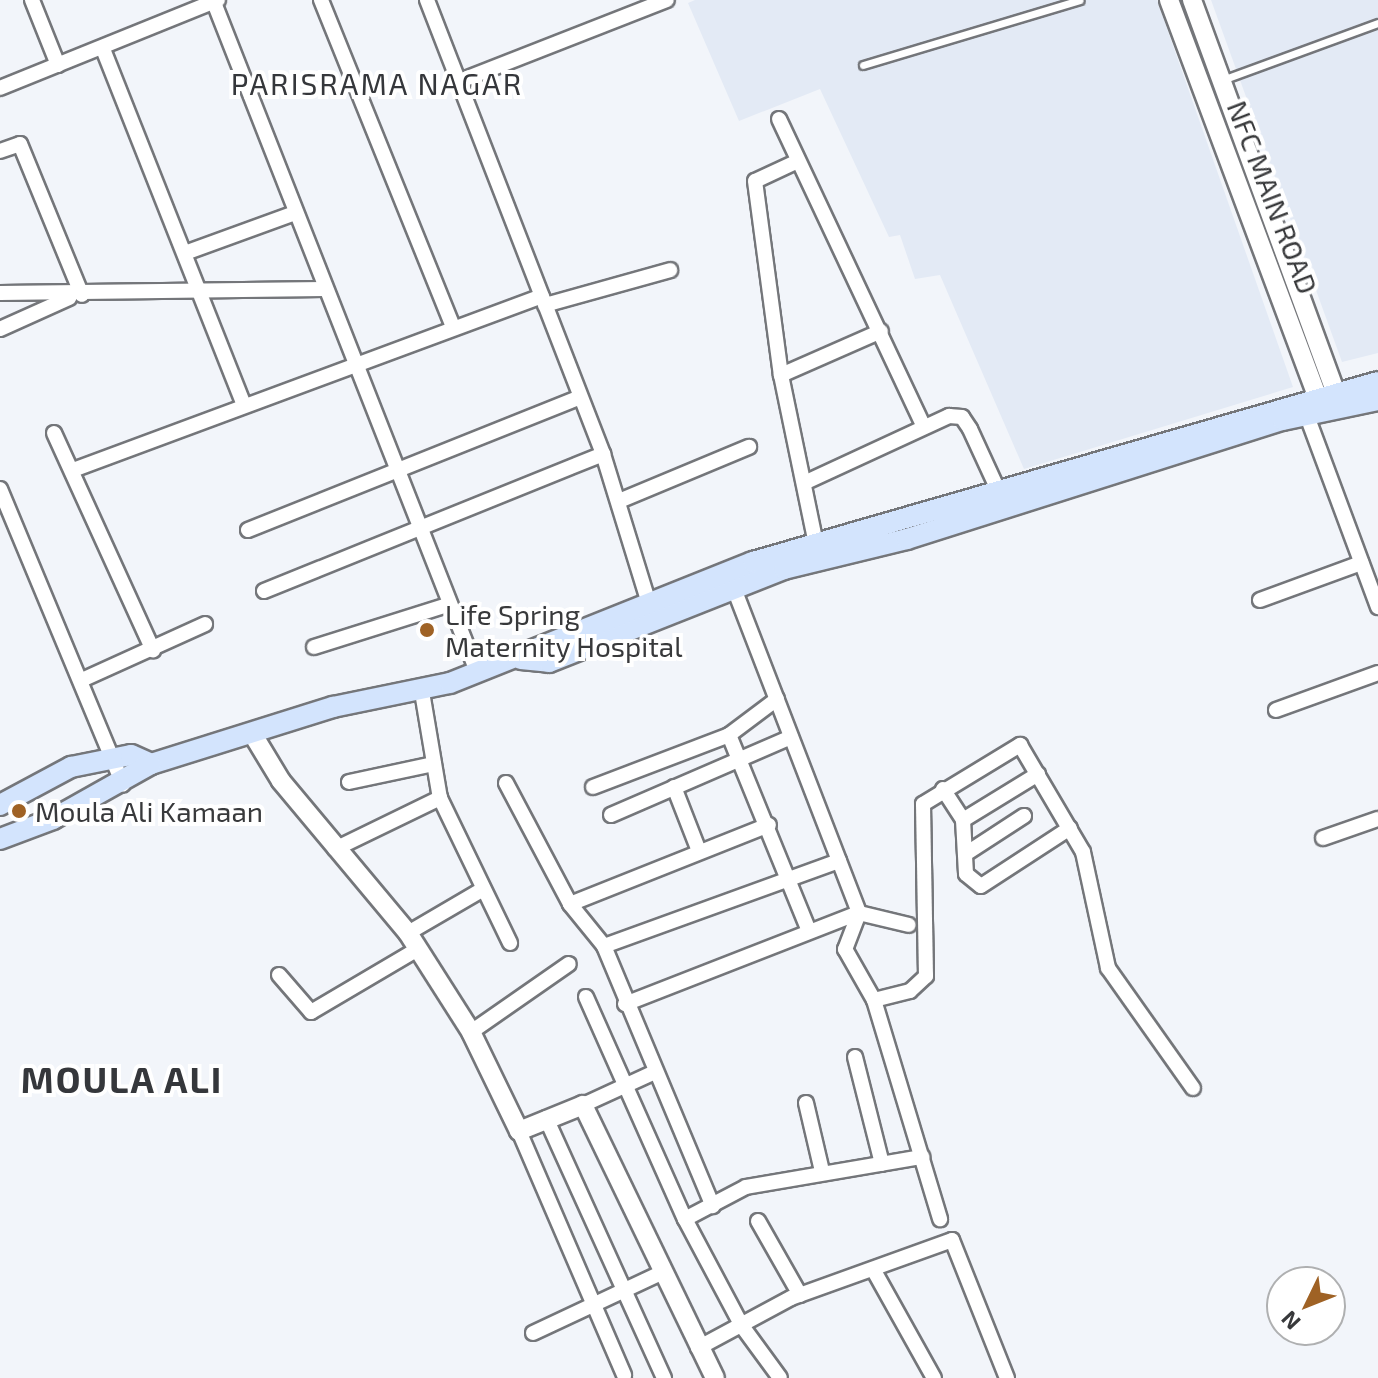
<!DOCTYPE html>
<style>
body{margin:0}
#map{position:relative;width:1378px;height:1378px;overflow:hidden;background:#f2f5fa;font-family:"Exo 2",sans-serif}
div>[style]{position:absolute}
.built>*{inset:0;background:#e3eaf5}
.roads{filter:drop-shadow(2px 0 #74767a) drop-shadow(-2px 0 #74767a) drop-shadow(0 2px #74767a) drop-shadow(0 -2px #74767a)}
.lane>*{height:7px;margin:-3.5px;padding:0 3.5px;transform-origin:3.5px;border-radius:3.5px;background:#fff}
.street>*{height:14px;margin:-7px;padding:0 7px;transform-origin:7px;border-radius:7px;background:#fff}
.secondary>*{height:18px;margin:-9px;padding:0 9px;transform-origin:9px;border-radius:9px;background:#fff}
.primary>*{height:20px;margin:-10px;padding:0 10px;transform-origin:10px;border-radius:10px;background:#d3e4fd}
.dots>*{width:22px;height:22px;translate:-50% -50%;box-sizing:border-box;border:4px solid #fff;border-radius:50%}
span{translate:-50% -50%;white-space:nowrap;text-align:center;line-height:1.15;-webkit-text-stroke:8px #fff;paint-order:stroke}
.street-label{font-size:28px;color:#38393b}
.poi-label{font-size:28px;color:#38393b}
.left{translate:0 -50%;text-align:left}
.neighbourhood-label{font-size:30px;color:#35373b;letter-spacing:2px}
.district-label{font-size:36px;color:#35373b;font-weight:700;letter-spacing:2px}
.north{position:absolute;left:1266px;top:1266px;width:80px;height:80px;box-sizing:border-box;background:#fff;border:2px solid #afb0b1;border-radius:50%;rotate:227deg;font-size:22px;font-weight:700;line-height:32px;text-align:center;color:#38393b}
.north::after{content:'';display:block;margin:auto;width:28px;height:36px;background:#9f6225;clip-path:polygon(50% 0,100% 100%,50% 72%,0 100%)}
</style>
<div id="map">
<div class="built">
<i style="clip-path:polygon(695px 0,1157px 0,1293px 387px,1024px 469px,940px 275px,915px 279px,900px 235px,889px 237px,820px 89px,739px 121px,688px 3px)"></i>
<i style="clip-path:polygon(1211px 0,1378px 0,1378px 353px,1342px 362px)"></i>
</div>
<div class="roads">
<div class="lane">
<i style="left:863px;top:65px;width:226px;rotate:-16.7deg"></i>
<i style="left:1222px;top:80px;width:166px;rotate:-20.1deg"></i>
</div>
<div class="street">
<i style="left:32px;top:0;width:70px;rotate:68.2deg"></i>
<i style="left:213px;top:0;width:724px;rotate:68.54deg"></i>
<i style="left:321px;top:0;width:349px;rotate:68deg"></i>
<i style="left:427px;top:0;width:487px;rotate:68.8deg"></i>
<i style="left:603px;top:454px;width:153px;rotate:72.9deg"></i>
<i style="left:103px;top:49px;width:383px;rotate:68.4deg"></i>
<i style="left:460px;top:81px;width:222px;rotate:-21.4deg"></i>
<i style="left:0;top:88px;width:235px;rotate:-22deg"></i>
<i style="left:779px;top:119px;width:340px;rotate:64.8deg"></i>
<i style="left:0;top:151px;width:21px;rotate:-19deg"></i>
<i style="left:20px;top:144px;width:163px;rotate:67.7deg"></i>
<i style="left:798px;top:161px;width:47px;rotate:155.1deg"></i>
<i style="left:755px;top:181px;width:196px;rotate:82.4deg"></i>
<i style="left:781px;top:375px;width:173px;rotate:78.3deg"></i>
<i style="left:185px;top:253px;width:114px;rotate:-20deg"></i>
<i style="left:0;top:293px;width:324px;rotate:-0.7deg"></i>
<i style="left:545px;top:305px;width:130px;rotate:-15.6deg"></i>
<i style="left:0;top:329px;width:76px;rotate:-24.2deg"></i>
<i style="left:781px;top:375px;width:109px;rotate:-23.7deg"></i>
<i style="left:1307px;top:416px;width:204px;rotate:69.6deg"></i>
<i style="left:54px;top:433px;width:239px;rotate:65.5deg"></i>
<i style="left:73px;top:470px;width:500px;rotate:-20.35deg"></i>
<i style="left:804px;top:483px;width:160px;rotate:-24.8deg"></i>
<i style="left:949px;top:416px;width:13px;rotate:4deg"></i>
<i style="left:962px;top:417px;width:14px;rotate:56deg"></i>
<i style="left:970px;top:429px;width:67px;rotate:65.3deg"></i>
<i style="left:0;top:489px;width:320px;rotate:67.4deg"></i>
<i style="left:619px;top:501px;width:141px;rotate:-22.6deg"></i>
<i style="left:248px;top:530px;width:355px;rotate:-21.8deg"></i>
<i style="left:733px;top:586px;width:350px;rotate:68.9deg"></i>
<i style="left:859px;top:913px;width:39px;rotate:111deg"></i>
<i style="left:845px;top:949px;width:59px;rotate:60.4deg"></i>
<i style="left:874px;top:1000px;width:229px;rotate:73.2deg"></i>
<i style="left:264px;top:591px;width:366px;rotate:-22deg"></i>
<i style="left:1260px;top:600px;width:108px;rotate:-20.1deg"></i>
<i style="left:314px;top:647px;width:139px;rotate:-17.5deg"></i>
<i style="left:84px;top:679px;width:133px;rotate:-24.4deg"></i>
<i style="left:422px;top:692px;width:108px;rotate:80.4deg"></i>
<i style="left:440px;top:798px;width:161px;rotate:64.2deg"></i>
<i style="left:1276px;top:710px;width:109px;rotate:-19.9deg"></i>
<i style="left:729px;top:735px;width:60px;rotate:-36.9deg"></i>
<i style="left:349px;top:782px;width:87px;rotate:-12deg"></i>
<i style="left:506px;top:783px;width:137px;rotate:62.1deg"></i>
<i style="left:570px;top:904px;width:54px;rotate:51deg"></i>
<i style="left:604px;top:946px;width:282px;rotate:67.3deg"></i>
<i style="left:593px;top:787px;width:146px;rotate:-20.9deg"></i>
<i style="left:729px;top:735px;width:209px;rotate:67.8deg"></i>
<i style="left:674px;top:787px;width:69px;rotate:68.7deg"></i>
<i style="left:943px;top:789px;width:37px;rotate:57deg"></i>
<i style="left:963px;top:820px;width:54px;rotate:86.8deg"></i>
<i style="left:966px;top:874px;width:19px;rotate:39deg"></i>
<i style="left:981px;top:886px;width:106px;rotate:-33.1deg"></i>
<i style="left:611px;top:815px;width:196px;rotate:-23.4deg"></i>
<i style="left:963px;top:820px;width:88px;rotate:-31.5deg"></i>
<i style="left:1323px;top:838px;width:58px;rotate:-19.1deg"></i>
<i style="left:335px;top:849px;width:117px;rotate:-25.9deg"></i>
<i style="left:967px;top:853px;width:68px;rotate:-33deg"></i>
<i style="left:570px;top:904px;width:214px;rotate:-21.7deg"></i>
<i style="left:408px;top:933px;width:83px;rotate:-30.3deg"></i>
<i style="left:604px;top:946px;width:250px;rotate:-19.9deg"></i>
<i style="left:279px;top:975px;width:49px;rotate:49.1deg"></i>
<i style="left:311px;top:1012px;width:124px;rotate:-30.5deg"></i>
<i style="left:586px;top:997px;width:243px;rotate:66deg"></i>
<i style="left:685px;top:1219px;width:121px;rotate:62deg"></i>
<i style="left:742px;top:1326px;width:64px;rotate:53.8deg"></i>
<i style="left:874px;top:1000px;width:37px;rotate:-14deg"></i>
<i style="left:910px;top:991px;width:22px;rotate:-43deg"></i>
<i style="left:926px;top:976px;width:172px;rotate:-91deg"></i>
<i style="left:923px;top:804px;width:114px;rotate:-31.3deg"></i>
<i style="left:1020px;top:745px;width:124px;rotate:59.5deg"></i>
<i style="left:1083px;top:852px;width:119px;rotate:77.8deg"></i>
<i style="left:1108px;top:968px;width:147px;rotate:54.7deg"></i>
<i style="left:625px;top:1004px;width:251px;rotate:-21.3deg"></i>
<i style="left:859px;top:913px;width:51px;rotate:13.5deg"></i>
<i style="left:471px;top:1032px;width:119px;rotate:-34.8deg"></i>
<i style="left:855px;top:1057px;width:110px;rotate:75.8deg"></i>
<i style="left:806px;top:1103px;width:70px;rotate:76.8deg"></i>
<i style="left:583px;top:1105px;width:77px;rotate:-24.6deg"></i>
<i style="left:546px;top:1118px;width:286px;rotate:65.6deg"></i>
<i style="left:519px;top:1131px;width:266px;rotate:66.7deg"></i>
<i style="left:685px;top:1219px;width:69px;rotate:-27.7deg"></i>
<i style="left:746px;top:1187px;width:179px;rotate:-9.7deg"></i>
<i style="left:758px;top:1221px;width:85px;rotate:60.4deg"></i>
<i style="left:873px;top:1269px;width:125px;rotate:60.8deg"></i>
<i style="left:533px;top:1333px;width:144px;rotate:-25.1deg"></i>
<i style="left:698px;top:1348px;width:106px;rotate:-28.3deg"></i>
<i style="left:791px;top:1298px;width:171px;rotate:-19.8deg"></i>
<i style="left:952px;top:1240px;width:149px;rotate:68.3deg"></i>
</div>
<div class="secondary">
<i style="left:1169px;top:0;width:439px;rotate:69.5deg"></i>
<i style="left:1192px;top:0;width:433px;rotate:69.9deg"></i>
<i style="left:252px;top:733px;width:56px;rotate:58.9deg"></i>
<i style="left:281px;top:781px;width:198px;rotate:50.1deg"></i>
<i style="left:408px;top:933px;width:117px;rotate:57.5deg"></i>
<i style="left:471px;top:1032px;width:110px;rotate:64.1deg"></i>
<i style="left:519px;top:1131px;width:69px;rotate:-22.1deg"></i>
<i style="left:583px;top:1105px;width:303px;rotate:64.2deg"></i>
</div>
<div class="primary">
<i style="left:521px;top:659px;width:28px;rotate:6deg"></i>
<i style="left:549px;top:662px;width:253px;rotate:-21.6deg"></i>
<i style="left:784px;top:569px;width:127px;rotate:-13.7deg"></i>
<i style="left:907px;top:539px;width:394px;rotate:-17.6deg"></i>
<i style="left:1283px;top:420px;width:97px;rotate:-11.9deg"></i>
<i style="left:0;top:805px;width:81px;rotate:-28.2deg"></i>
<i style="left:71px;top:767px;width:61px;rotate:-11.3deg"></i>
<i style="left:131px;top:755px;width:22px;rotate:24deg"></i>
<i style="left:151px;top:764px;width:191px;rotate:-17.4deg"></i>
<i style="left:333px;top:707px;width:119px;rotate:-11.6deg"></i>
<i style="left:450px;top:683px;width:326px;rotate:-21.8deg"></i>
<i style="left:753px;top:562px;width:650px;rotate:-16.07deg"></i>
<i style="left:0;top:839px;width:57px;rotate:-20.7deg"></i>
<i style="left:53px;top:819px;width:112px;rotate:-29.3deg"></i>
</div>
</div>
<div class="dots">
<i style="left:427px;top:630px;background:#9f6225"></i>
<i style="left:19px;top:811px;background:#9f6225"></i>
</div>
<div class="street-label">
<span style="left:1273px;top:197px;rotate:69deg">NFC MAIN ROAD</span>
</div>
<div class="poi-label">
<span class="left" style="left:445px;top:630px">Life Spring<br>Maternity Hospital</span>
<span class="left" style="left:35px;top:811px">Moula Ali Kamaan</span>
</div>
<div class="neighbourhood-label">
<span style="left:377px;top:83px">PARISRAMA NAGAR</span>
</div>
<div class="district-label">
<span style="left:122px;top:1079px">MOULA ALI</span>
</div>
<div class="north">N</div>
</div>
